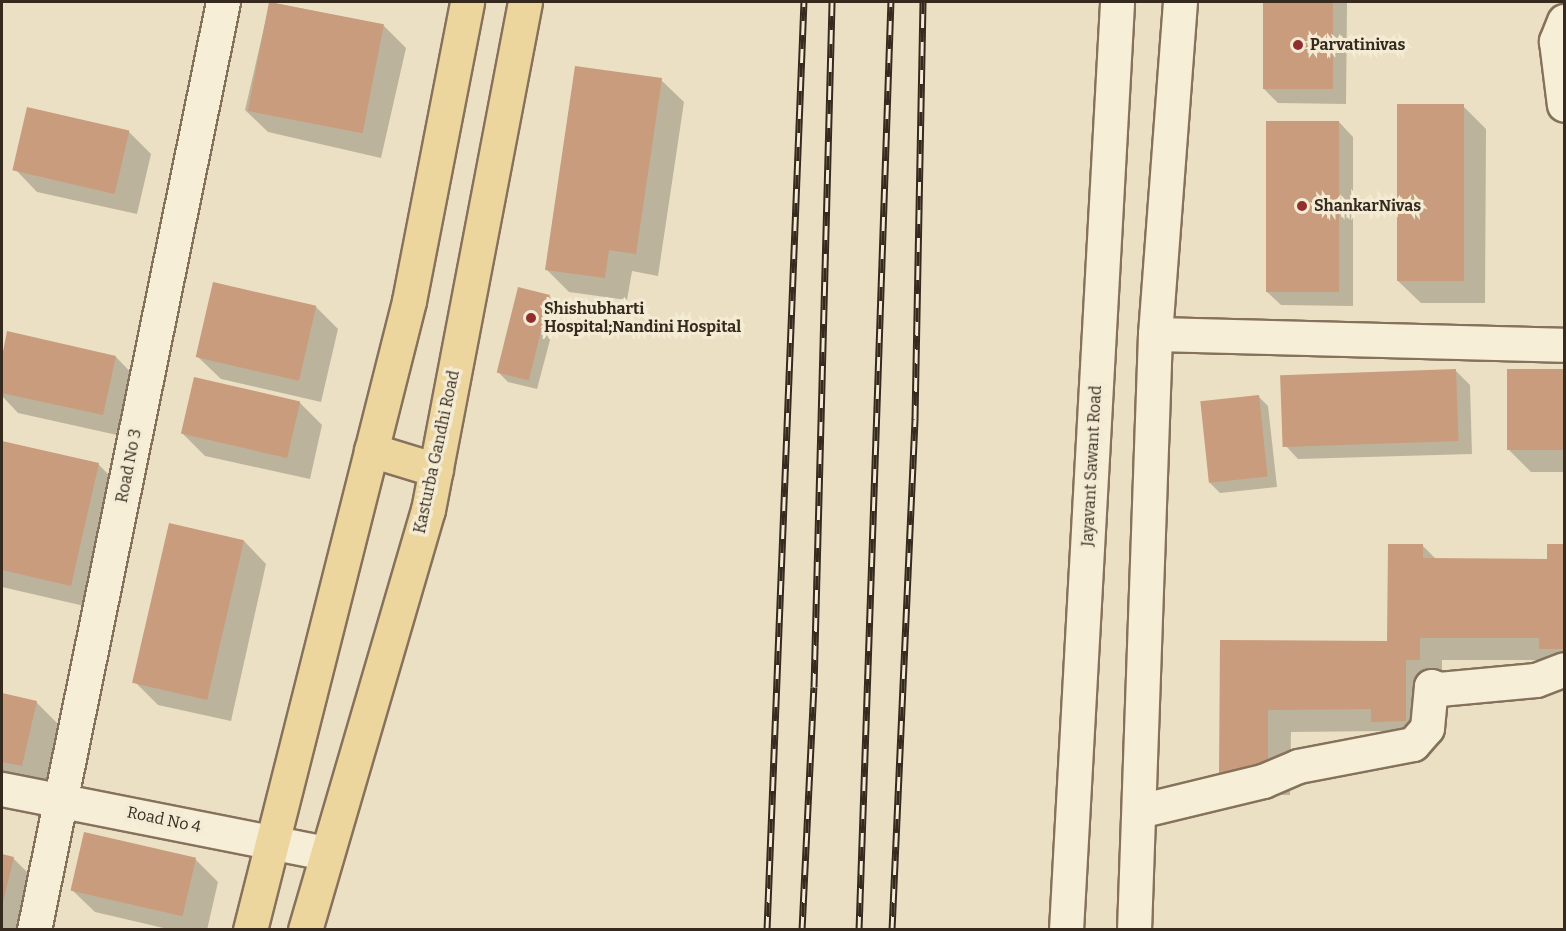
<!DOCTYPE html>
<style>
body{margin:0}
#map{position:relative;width:1566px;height:931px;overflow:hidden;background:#ece0c4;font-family:Bitter,serif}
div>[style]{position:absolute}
.shadow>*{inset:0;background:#0003}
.building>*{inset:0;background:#c89c7c;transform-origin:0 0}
.roads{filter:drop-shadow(2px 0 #86725c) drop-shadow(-2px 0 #86725c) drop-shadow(0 2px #86725c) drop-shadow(0 -2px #86725c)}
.minor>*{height:33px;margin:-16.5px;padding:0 16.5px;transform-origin:16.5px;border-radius:16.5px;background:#f7eed7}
.major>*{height:33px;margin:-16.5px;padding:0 16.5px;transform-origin:16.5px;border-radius:16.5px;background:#edd59e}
.rail>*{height:7px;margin-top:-3.5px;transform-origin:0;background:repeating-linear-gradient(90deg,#f4ebd4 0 14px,#362a1f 0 28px);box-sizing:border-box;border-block:2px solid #362a1f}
.dots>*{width:16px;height:16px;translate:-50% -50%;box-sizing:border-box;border:3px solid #f4ebd4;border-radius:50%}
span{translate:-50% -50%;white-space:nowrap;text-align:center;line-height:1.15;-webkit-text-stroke:6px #f4ebd4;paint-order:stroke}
.poi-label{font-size:16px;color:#362a1f;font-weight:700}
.left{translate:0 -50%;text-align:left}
.street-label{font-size:16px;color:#362a1f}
.frame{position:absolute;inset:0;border:3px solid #362a1f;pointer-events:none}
</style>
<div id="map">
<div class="shadow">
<i style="clip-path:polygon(270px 2px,383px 25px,406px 48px,381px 158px,268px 132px,245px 110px)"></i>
<i style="clip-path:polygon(1264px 2px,1347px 2px,1346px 104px,1278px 103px,1264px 89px)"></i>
<i style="clip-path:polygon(661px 80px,684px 102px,658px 276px,632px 271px,627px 300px,569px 292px,546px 269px)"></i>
<i style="clip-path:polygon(1463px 106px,1486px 129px,1485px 303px,1421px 303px,1398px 281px)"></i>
<i style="clip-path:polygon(1339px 122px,1353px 137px,1353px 306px,1281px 305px,1266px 291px)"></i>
<i style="clip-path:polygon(128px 131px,151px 154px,137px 214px,37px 192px,15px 169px)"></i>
<i style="clip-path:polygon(549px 296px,559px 306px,537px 389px,508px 382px,498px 372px)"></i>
<i style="clip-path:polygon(315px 306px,338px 329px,321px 402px,221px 379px,198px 357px)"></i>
<i style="clip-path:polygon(9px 333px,116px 357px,138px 380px,126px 437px,18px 413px,2px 396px,2px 364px)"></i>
<i style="clip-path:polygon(1455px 370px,1470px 385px,1472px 454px,1298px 459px,1284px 444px)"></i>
<i style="clip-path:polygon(1508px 371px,1564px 371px,1564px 472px,1531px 472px,1508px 449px)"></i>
<i style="clip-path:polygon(1258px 396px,1268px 406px,1277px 487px,1220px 493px,1210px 483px)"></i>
<i style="clip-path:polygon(299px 402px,322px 425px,310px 479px,205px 456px,182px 433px)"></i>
<i style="clip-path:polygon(2px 443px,98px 464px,121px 487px,93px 608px,2px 587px)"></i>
<i style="clip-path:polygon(244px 541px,266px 564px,231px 721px,158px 705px,135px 682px)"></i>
<i style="clip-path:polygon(1422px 545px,1437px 560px,1548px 560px,1549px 545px,1564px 545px,1564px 671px,1552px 660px,1442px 660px,1442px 683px,1428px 743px,1395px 744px,1383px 731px,1291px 732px,1290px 795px,1244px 795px,1221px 773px,1222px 642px,1389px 642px)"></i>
<i style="clip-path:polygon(2px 695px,36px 702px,59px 725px,45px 788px,2px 778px)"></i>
<i style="clip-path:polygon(2px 856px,13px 858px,36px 881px,25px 930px,2px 930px)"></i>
<i style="clip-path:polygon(195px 859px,218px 882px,207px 930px,172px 930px,95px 912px,72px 890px)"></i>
</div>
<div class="building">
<i style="left:269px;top:2px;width:117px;height:111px;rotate:11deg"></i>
<i style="left:1263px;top:2px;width:70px;height:87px"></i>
<i style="clip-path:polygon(575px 66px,662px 78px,636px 254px,609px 250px,605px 278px,545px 270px)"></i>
<i style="left:1397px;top:104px;width:67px;height:177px"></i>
<i style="left:27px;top:107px;width:105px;height:65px;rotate:13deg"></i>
<i style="left:1266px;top:121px;width:73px;height:171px"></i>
<i style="left:213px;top:282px;width:106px;height:77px;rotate:13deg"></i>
<i style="left:518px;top:287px;width:33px;height:88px;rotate:14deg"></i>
<i style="clip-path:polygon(7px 331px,116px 356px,103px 415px,2px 393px,2px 357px)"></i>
<i style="left:1456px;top:369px;width:72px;height:176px;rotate:88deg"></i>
<i style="left:1507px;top:369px;width:57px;height:81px"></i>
<i style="left:194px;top:377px;width:109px;height:58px;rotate:13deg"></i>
<i style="left:1259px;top:395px;width:82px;height:59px;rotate:84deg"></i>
<i style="clip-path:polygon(2px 441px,99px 463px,71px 586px,2px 570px)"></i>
<i style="left:169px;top:523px;width:77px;height:164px;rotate:13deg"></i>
<i style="clip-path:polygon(1388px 544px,1423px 544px,1423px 558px,1547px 559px,1547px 544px,1564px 544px,1564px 649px,1539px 649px,1539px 638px,1420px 638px,1420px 660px,1406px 660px,1406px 721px,1371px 722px,1371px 709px,1268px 710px,1268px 773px,1219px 773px,1220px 640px,1387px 641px)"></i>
<i style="clip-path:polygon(2px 693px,37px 701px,22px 766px,2px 762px)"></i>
<i style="left:84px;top:832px;width:115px;height:60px;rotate:13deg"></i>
<i style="clip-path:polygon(2px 854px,14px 857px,2px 906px)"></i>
</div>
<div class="roads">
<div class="minor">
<i style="left:1564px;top:21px;width:22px;rotate:112deg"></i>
<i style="left:1556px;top:41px;width:64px;rotate:82.9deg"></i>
<i style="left:1155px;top:334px;width:409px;rotate:1.5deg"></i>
<i style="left:2px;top:789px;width:330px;rotate:11.2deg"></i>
<i style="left:1139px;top:811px;width:128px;rotate:-13.6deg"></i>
<i style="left:1263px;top:781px;width:38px;rotate:-23deg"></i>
<i style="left:1298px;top:766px;width:117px;rotate:-10.8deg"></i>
<i style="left:1413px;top:744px;width:21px;rotate:-49deg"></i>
<i style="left:1427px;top:728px;width:42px;rotate:-84.6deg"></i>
<i style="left:1431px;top:686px;width:9px;rotate:21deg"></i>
<i style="left:1439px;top:689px;width:97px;rotate:-5.3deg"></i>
<i style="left:1536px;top:680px;width:30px;rotate:-21deg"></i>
<i style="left:34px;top:930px;width:947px;rotate:-78.49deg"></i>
<i style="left:1066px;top:930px;width:929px;rotate:-86.85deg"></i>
<i style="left:1134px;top:930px;width:596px;rotate:-87.98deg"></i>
<i style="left:1155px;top:334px;width:333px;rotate:-85.7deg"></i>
</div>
<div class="major">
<i style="left:371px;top:450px;width:68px;rotate:17.1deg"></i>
<i style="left:250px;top:930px;width:649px;rotate:-75.81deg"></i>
<i style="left:409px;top:301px;width:305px;rotate:-79deg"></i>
<i style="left:305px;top:930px;width:438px;rotate:-73.7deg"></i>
<i style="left:428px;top:510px;width:517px;rotate:-79.19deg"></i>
</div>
</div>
<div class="rail">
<i style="left:767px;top:930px;width:929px;rotate:-87.72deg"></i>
<i style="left:802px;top:930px;width:243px;rotate:-87.2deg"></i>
<i style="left:814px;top:687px;width:685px;rotate:-88.49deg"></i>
<i style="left:859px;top:930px;width:929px;rotate:-88.03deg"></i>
<i style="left:892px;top:930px;width:512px;rotate:-87.42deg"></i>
<i style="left:915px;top:419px;width:417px;rotate:-88.9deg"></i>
</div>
<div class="dots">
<i style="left:1298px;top:45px;background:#912f2f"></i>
<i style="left:1302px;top:206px;background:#912f2f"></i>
<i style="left:531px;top:318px;background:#912f2f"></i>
</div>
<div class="poi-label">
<span class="left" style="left:1310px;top:45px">Parvatinivas</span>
<span class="left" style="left:1314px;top:206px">ShankarNivas</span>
<span class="left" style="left:544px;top:318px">Shishubharti<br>Hospital;Nandini Hospital</span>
</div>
<div class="street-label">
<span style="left:437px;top:452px;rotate:-78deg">Kasturba Gandhi Road</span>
<span style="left:129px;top:466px;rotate:-79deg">Road No 3</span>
<span style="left:1092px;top:466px;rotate:-87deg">Jayavant Sawant Road</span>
<span style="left:164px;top:820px;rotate:12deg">Road No 4</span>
</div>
<div class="frame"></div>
</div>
